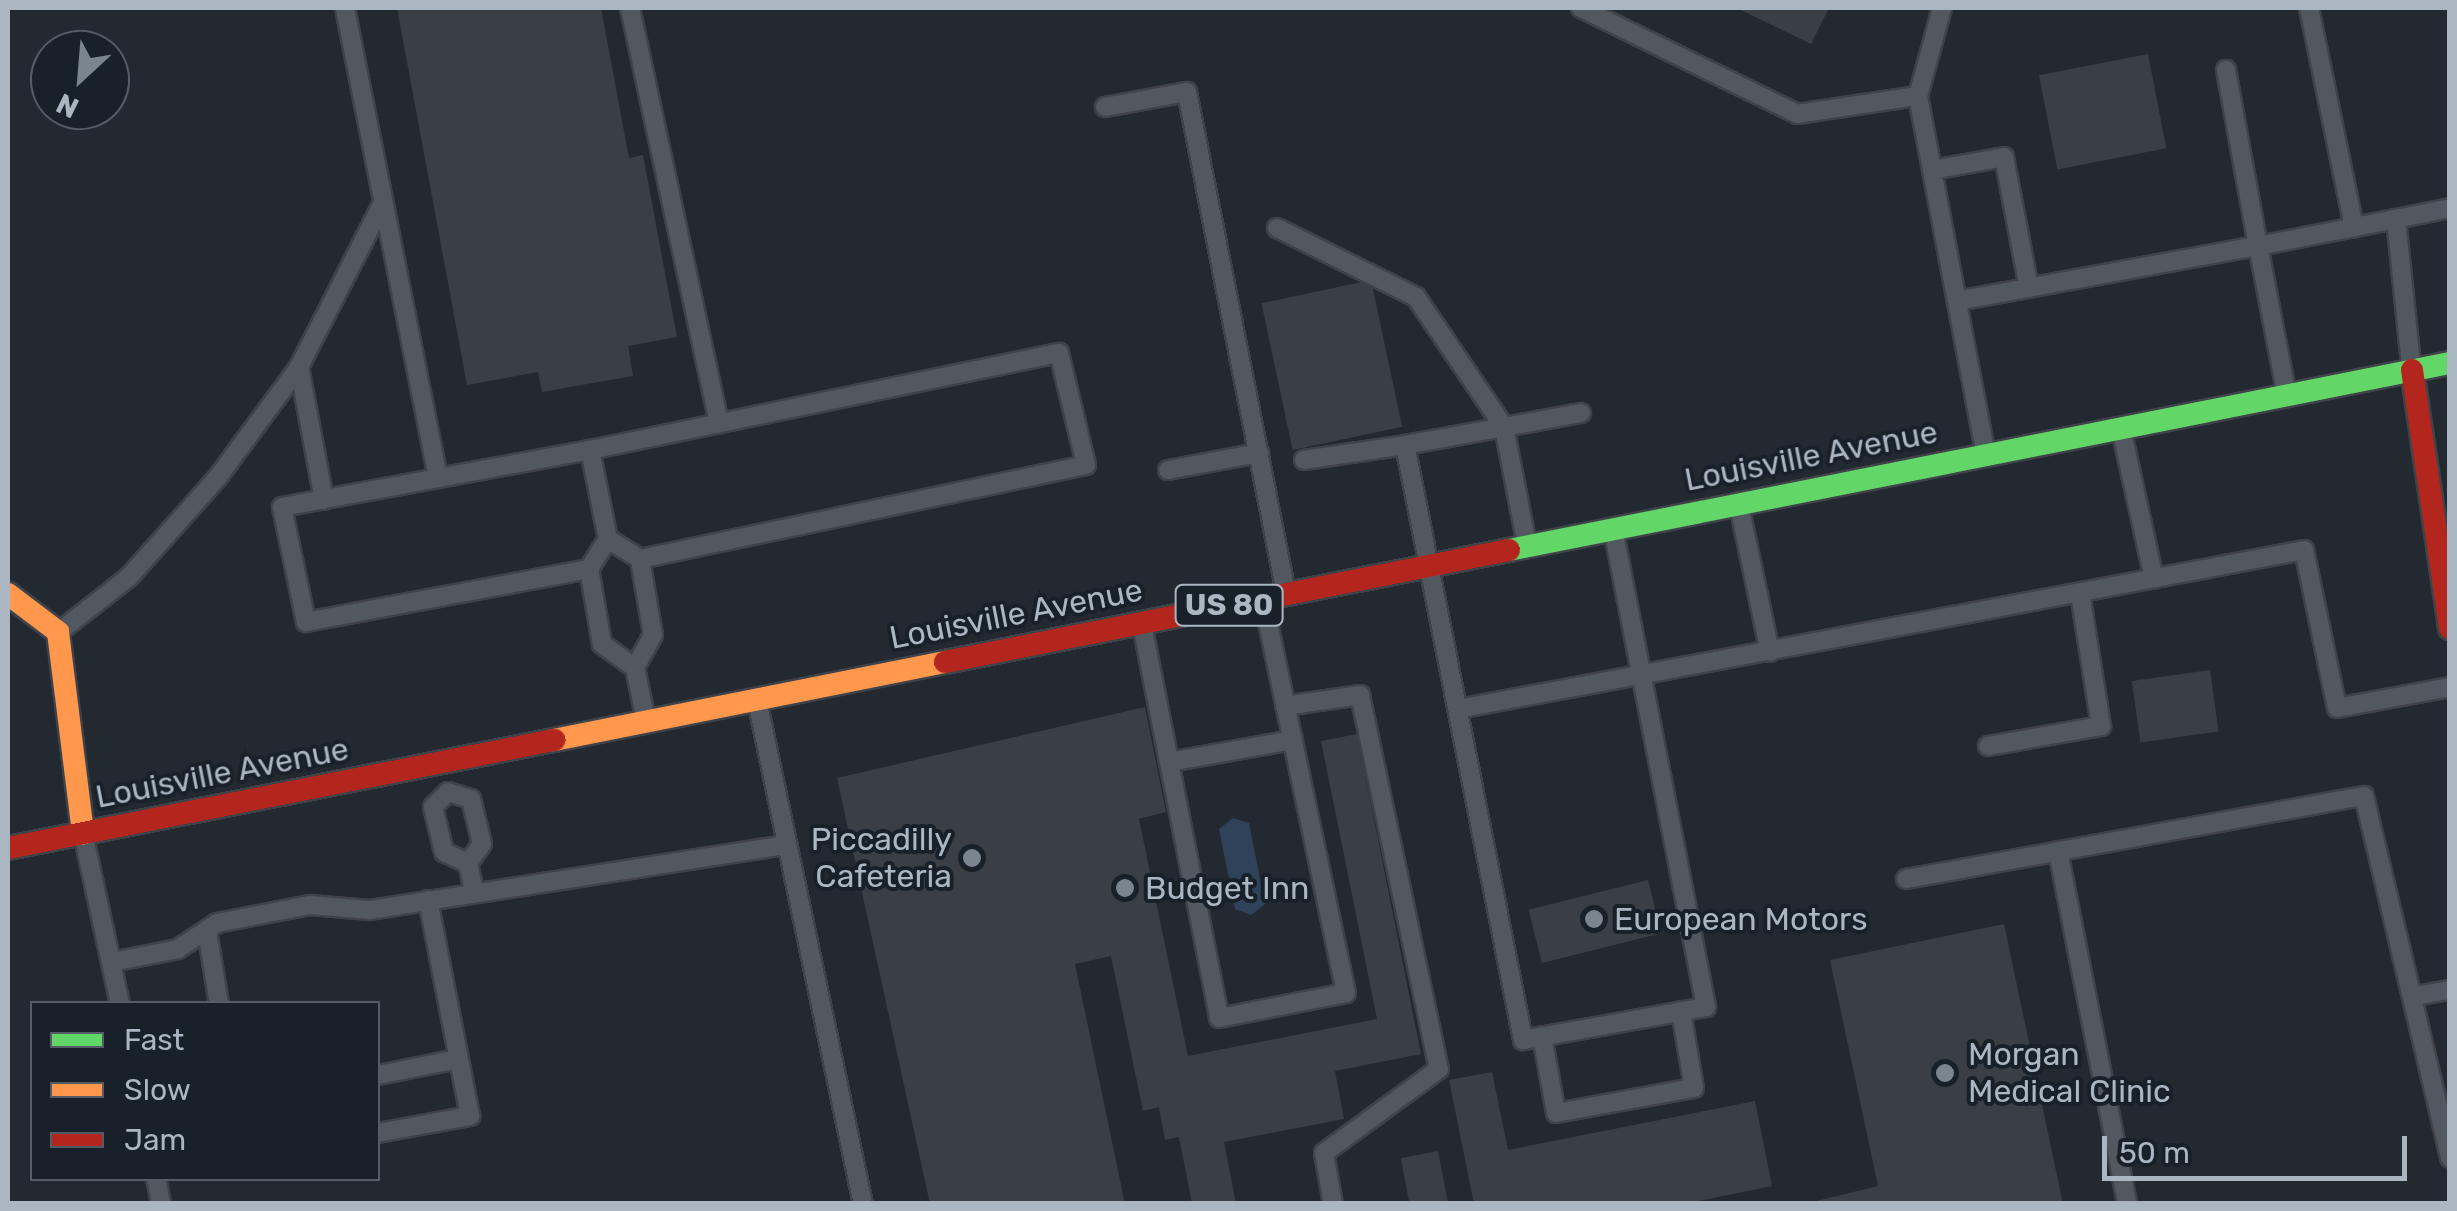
<!DOCTYPE html>
<style>
body{margin:0}
#map{position:relative;width:2457px;height:1211px;overflow:hidden;background:#232930;font-family:Rubik,sans-serif}
div>[style]{position:absolute}
.water>*{inset:0;background:#304259}
.building>*{inset:0;background:#3a3f45;transform-origin:0 0}
.roads{filter:drop-shadow(2px 0 #3f4349) drop-shadow(-2px 0 #3f4349) drop-shadow(0 2px #3f4349) drop-shadow(0 -2px #3f4349)}
.lane>*{height:18px;margin:-9px;padding:0 9px;transform-origin:9px;border-radius:9px;background:#52585f}
.fast>*{height:22px;margin:-11px;padding:0 11px;transform-origin:11px;border-radius:11px;background:#63d668}
.slow>*{height:22px;margin:-11px;padding:0 11px;transform-origin:11px;border-radius:11px;background:#ff974d}
.jam>*{height:22px;margin:-11px;padding:0 11px;transform-origin:11px;border-radius:11px;background:#b3261e}
.dots>*{width:28px;height:28px;translate:-50% -50%;box-sizing:border-box;border:5px solid #18202a;border-radius:50%}
span{translate:-50% -50%;white-space:nowrap;text-align:center;line-height:1.15;-webkit-text-stroke:8px #18202a;paint-order:stroke}
.shield-label span{padding:2px 8px;background:#18202a;border:2px solid;border-radius:8px;-webkit-text-stroke-width:0}
.shield-label{font-size:30px;color:#abb6c3;font-weight:700}
.street-label{font-size:32px;color:#abb6c3}
.poi-label{font-size:32px;color:#abb6c3}
.right{translate:-100% -50%;text-align:right}
.left{translate:0 -50%;text-align:left}
.frame{position:absolute;inset:0;border:10px solid #abb6c3;pointer-events:none}
.legend{position:absolute;left:30px;top:1001px;width:350px;height:180px;box-sizing:border-box;background:#18202a;border:2px solid #535c67;margin:0;padding:12px 18px;list-style:none;font-size:30px;color:#abb6c3}
.legend li{display:flex;align-items:center;gap:20px;height:50px}
.legend b{width:50px;border:2px solid #535c67}
.north{position:absolute;left:30px;top:30px;width:100px;height:100px;box-sizing:border-box;background:#18202a;border:2px solid #535c67;border-radius:50%;rotate:206deg;font-size:28px;font-weight:700;line-height:40px;text-align:center;color:#abb6c3}
.north::after{content:'';display:block;margin:auto;width:35px;height:45px;background:#7b8590;clip-path:polygon(50% 0,100% 100%,50% 72%,0 100%)}
.scale{position:absolute;left:2102px;top:1136px;width:305px;height:45px;box-sizing:border-box;border:5px solid #abb6c3;border-top:0;padding-left:12px;font-size:30px;line-height:35px;white-space:nowrap;color:#abb6c3;-webkit-text-stroke:8px #18202a;paint-order:stroke}
</style>
<div id="map">
<div class="water">
<i style="clip-path:polygon(1233px 818px,1249px 823px,1265px 904px,1251px 915px,1235px 909px,1219px 829px)"></i>
</div>
<div class="building">
<i style="clip-path:polygon(397px 8px,601px 8px,629px 158px,643px 155px,677px 337px,628px 346px,633px 376px,542px 392px,538px 372px,467px 385px)"></i>
<i style="clip-path:polygon(1737px 8px,1829px 8px,1811px 44px)"></i>
<i style="left:2148px;top:54px;width:96px;height:111px;rotate:79deg"></i>
<i style="left:1371px;top:280px;width:150px;height:112px;rotate:78deg"></i>
<i style="left:2210px;top:670px;width:62px;height:79px;rotate:82deg"></i>
<i style="clip-path:polygon(1145px 707px,1166px 812px,1139px 819px,1188px 1056px,1377px 1019px,1321px 741px,1357px 734px,1421px 1054px,1335px 1071px,1344px 1119px,1224px 1142px,1236px 1204px,1192px 1204px,1179px 1137px,1165px 1140px,1159px 1107px,1143px 1111px,1111px 956px,1075px 964px,1125px 1204px,930px 1204px,837px 778px)"></i>
<i style="left:1648px;top:880px;width:55px;height:123px;rotate:76deg"></i>
<i style="clip-path:polygon(2004px 924px,2063px 1204px,1804px 1204px,1878px 1186px,1830px 960px)"></i>
<i style="clip-path:polygon(1492px 1072px,1508px 1150px,1755px 1101px,1772px 1186px,1684px 1204px,1474px 1204px,1449px 1080px)"></i>
<i style="left:1438px;top:1151px;width:54px;height:38px;rotate:79deg"></i>
</div>
<div class="roads">
<div class="lane">
<i style="left:345px;top:8px;width:479px;rotate:78.8deg"></i>
<i style="left:630px;top:8px;width:425px;rotate:77.9deg"></i>
<i style="left:1581px;top:8px;width:241px;rotate:26.1deg"></i>
<i style="left:1797px;top:114px;width:122px;rotate:-8.5deg"></i>
<i style="left:1918px;top:96px;width:359px;rotate:79.3deg"></i>
<i style="left:2309px;top:8px;width:224px;rotate:78.4deg"></i>
<i style="left:1918px;top:96px;width:91px;rotate:-74.7deg"></i>
<i style="left:1105px;top:107px;width:83px;rotate:-10.4deg"></i>
<i style="left:1187px;top:92px;width:506px;rotate:78.82deg"></i>
<i style="left:1932px;top:170px;width:73px;rotate:-10.2deg"></i>
<i style="left:2004px;top:157px;width:133px;rotate:79.2deg"></i>
<i style="left:2396px;top:219px;width:55px;rotate:-11.5deg"></i>
<i style="left:1277px;top:228px;width:155px;rotate:26.4deg"></i>
<i style="left:1416px;top:297px;width:157px;rotate:55.9deg"></i>
<i style="left:1504px;top:427px;width:115px;rotate:79deg"></i>
<i style="left:1957px;top:301px;width:306px;rotate:-10.4deg"></i>
<i style="left:2258px;top:246px;width:179px;rotate:-100.3deg"></i>
<i style="left:2286px;top:391px;width:148px;rotate:-100.9deg"></i>
<i style="left:2258px;top:246px;width:141px;rotate:-11.1deg"></i>
<i style="left:2396px;top:219px;width:147px;rotate:84.1deg"></i>
<i style="left:1581px;top:413px;width:179px;rotate:169.7deg"></i>
<i style="left:1405px;top:445px;width:607px;rotate:78.78deg"></i>
<i style="left:1523px;top:1040px;width:186px;rotate:-10.2deg"></i>
<i style="left:1706px;top:1007px;width:482px;rotate:-101deg"></i>
<i style="left:2122px;top:433px;width:149px;rotate:77.6deg"></i>
<i style="left:1304px;top:460px;width:102px;rotate:-8.4deg"></i>
<i style="left:1168px;top:470px;width:93px;rotate:-10.6deg"></i>
<i style="left:324px;top:500px;width:135px;rotate:-100.6deg"></i>
<i style="left:299px;top:367px;width:184px;rotate:-62.9deg"></i>
<i style="left:1740px;top:510px;width:145px;rotate:78.1deg"></i>
<i style="left:608px;top:539px;width:91px;rotate:-101.4deg"></i>
<i style="left:590px;top:450px;width:479px;rotate:-11.7deg"></i>
<i style="left:1059px;top:353px;width:115px;rotate:76.4deg"></i>
<i style="left:1086px;top:465px;width:456px;rotate:168.1deg"></i>
<i style="left:589px;top:569px;width:288px;rotate:169.4deg"></i>
<i style="left:306px;top:622px;width:117px;rotate:-101.8deg"></i>
<i style="left:282px;top:507px;width:313px;rotate:-10.5deg"></i>
<i style="left:1143px;top:629px;width:396px;rotate:78.9deg"></i>
<i style="left:1219px;top:1018px;width:129px;rotate:-11.1deg"></i>
<i style="left:1346px;top:993px;width:398px;rotate:-101.9deg"></i>
<i style="left:59px;top:632px;width:89px;rotate:-38.2deg"></i>
<i style="left:129px;top:577px;width:134px;rotate:-48.3deg"></i>
<i style="left:218px;top:477px;width:137px;rotate:-53.6deg"></i>
<i style="left:635px;top:668px;width:41px;rotate:-144deg"></i>
<i style="left:602px;top:644px;width:76px;rotate:-99.8deg"></i>
<i style="left:589px;top:569px;width:36px;rotate:-58deg"></i>
<i style="left:608px;top:539px;width:38px;rotate:32deg"></i>
<i style="left:640px;top:559px;width:77px;rotate:80.3deg"></i>
<i style="left:653px;top:635px;width:38px;rotate:119deg"></i>
<i style="left:635px;top:668px;width:49px;rotate:78.2deg"></i>
<i style="left:758px;top:705px;width:510px;rotate:78.12deg"></i>
<i style="left:1285px;top:706px;width:76px;rotate:-8.3deg"></i>
<i style="left:1360px;top:695px;width:382px;rotate:78.1deg"></i>
<i style="left:1439px;top:1069px;width:142px;rotate:143.9deg"></i>
<i style="left:1324px;top:1153px;width:52px;rotate:80deg"></i>
<i style="left:1458px;top:709px;width:861px;rotate:-10.64deg"></i>
<i style="left:2304px;top:550px;width:161px;rotate:78.2deg"></i>
<i style="left:2337px;top:708px;width:115px;rotate:-10.5deg"></i>
<i style="left:1988px;top:746px;width:115px;rotate:-10deg"></i>
<i style="left:2101px;top:726px;width:135px;rotate:-99deg"></i>
<i style="left:1169px;top:762px;width:126px;rotate:-10.1deg"></i>
<i style="left:448px;top:792px;width:24px;rotate:17deg"></i>
<i style="left:471px;top:799px;width:46px;rotate:76.3deg"></i>
<i style="left:482px;top:844px;width:24px;rotate:126deg"></i>
<i style="left:468px;top:863px;width:30px;rotate:78deg"></i>
<i style="left:448px;top:792px;width:21px;rotate:135deg"></i>
<i style="left:433px;top:807px;width:46px;rotate:76.3deg"></i>
<i style="left:444px;top:852px;width:26px;rotate:25deg"></i>
<i style="left:84px;top:838px;width:170px;rotate:77.8deg"></i>
<i style="left:2058px;top:851px;width:360px;rotate:78.9deg"></i>
<i style="left:1906px;top:879px;width:465px;rotate:-10.3deg"></i>
<i style="left:2364px;top:796px;width:372px;rotate:76.6deg"></i>
<i style="left:207px;top:930px;width:75px;rotate:80.8deg"></i>
<i style="left:112px;top:962px;width:67px;rotate:-11.1deg"></i>
<i style="left:178px;top:949px;width:47px;rotate:-33.7deg"></i>
<i style="left:217px;top:923px;width:95px;rotate:-11deg"></i>
<i style="left:310px;top:905px;width:60px;rotate:4.8deg"></i>
<i style="left:370px;top:910px;width:422px;rotate:-8.9deg"></i>
<i style="left:2415px;top:996px;width:36px;rotate:-10deg"></i>
<i style="left:1542px;top:1036px;width:78px;rotate:79.7deg"></i>
<i style="left:1556px;top:1113px;width:140px;rotate:-10.3deg"></i>
<i style="left:1694px;top:1088px;width:78px;rotate:-99.6deg"></i>
<i style="left:378px;top:1075px;width:82px;rotate:-11.3deg"></i>
<i style="left:378px;top:1133px;width:94px;rotate:-10.5deg"></i>
<i style="left:470px;top:1116px;width:220px;rotate:-101deg"></i>
<i style="left:156px;top:1178px;width:26px;rotate:79deg"></i>
</div>
<div class="fast">
<i style="left:1509px;top:550px;width:959px;rotate:-11.24deg"></i>
</div>
<div class="slow">
<i style="left:8px;top:594px;width:63px;rotate:37.2deg"></i>
<i style="left:58px;top:632px;width:203px;rotate:82.9deg"></i>
<i style="left:554px;top:740px;width:399px;rotate:-11.3deg"></i>
</div>
<div class="jam">
<i style="left:2412px;top:370px;width:261px;rotate:81.6deg"></i>
<i style="left:945px;top:662px;width:575px;rotate:-11.23deg"></i>
<i style="left:8px;top:848px;width:557px;rotate:-11.19deg"></i>
</div>
</div>
<div class="dots">
<i style="left:972px;top:858px;background:#7b8590"></i>
<i style="left:1125px;top:888px;background:#7b8590"></i>
<i style="left:1594px;top:919px;background:#7b8590"></i>
<i style="left:1945px;top:1073px;background:#7b8590"></i>
</div>
<div class="shield-label">
<span style="left:1229px;top:605px">US 80</span>
</div>
<div class="street-label">
<span style="left:1811px;top:456px;rotate:-11deg">Louisville Avenue</span>
<span style="left:1016px;top:614px;rotate:-11deg">Louisville Avenue</span>
<span style="left:222px;top:773px;rotate:-11deg">Louisville Avenue</span>
</div>
<div class="poi-label">
<span class="right" style="left:952px;top:858px">Piccadilly<br>Cafeteria</span>
<span class="left" style="left:1145px;top:888px">Budget Inn</span>
<span class="left" style="left:1614px;top:919px">European Motors</span>
<span class="left" style="left:1968px;top:1073px">Morgan<br>Medical Clinic</span>
</div>
<div class="frame"></div>
<ul class="legend">
<li><b style="height:12px;background:#63d668"></b>Fast</li>
<li><b style="height:12px;background:#ff974d"></b>Slow</li>
<li><b style="height:12px;background:#b3261e"></b>Jam</li>
</ul>
<div class="north">N</div>
<div class="scale">50 m</div>
</div>
